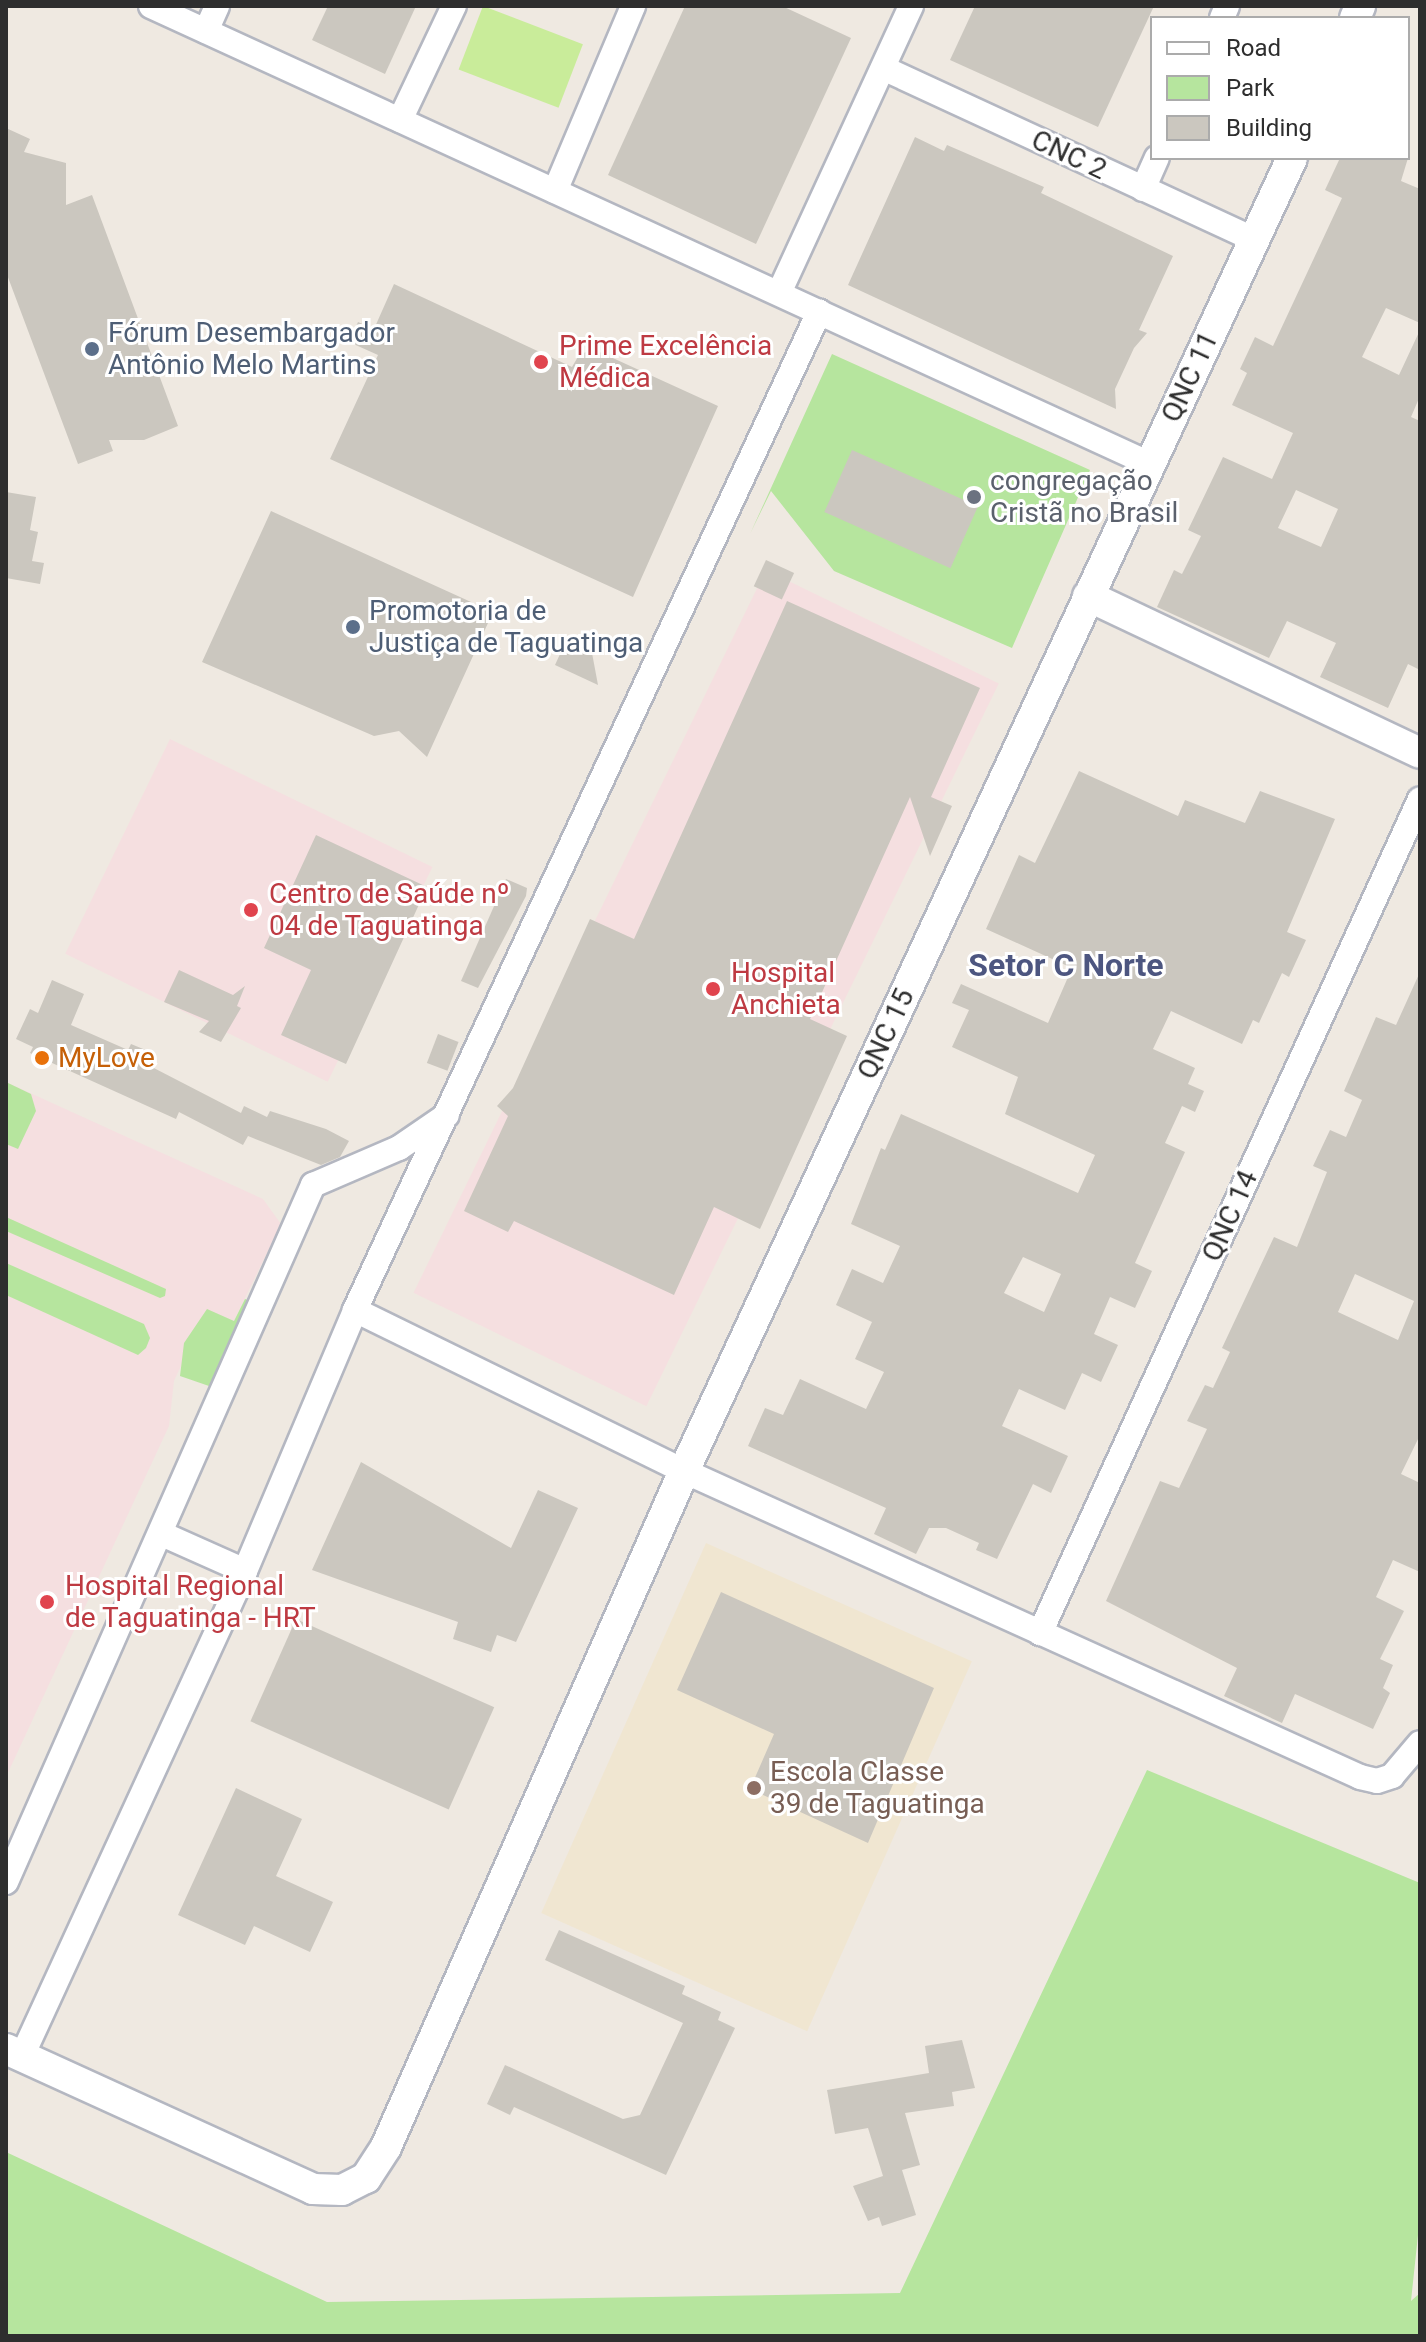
<!DOCTYPE html>
<meta charset="utf-8">
<style>
body{margin:0}
#map{position:relative;width:1426px;height:2342px;overflow:hidden;background:#efe9e1;font-family:Roboto,sans-serif}
div>[style]{position:absolute}
.education>*{inset:0;background:#f0e6d1;transform-origin:0 0}
.medical>*{inset:0;background:#f5dfe0;transform-origin:0 0}
.green>*{inset:0;background:#b6e59e}
.pitch>*{inset:0;background:#c9ec9a;transform-origin:0 0}
.building>*{inset:0;background:#cbc7bf;transform-origin:0 0}
.roads{filter:drop-shadow(2px 0 #b4b7c1) drop-shadow(-2px 0 #b4b7c1) drop-shadow(0 2px #b4b7c1) drop-shadow(0 -2px #b4b7c1)}
.minor>*{height:24px;margin:-12px;padding:0 12px;transform-origin:12px;border-radius:12px;background:#fff}
.tertiary>*{height:30px;margin:-15px;padding:0 15px;transform-origin:15px;border-radius:15px;background:#fff}
.dots>*{width:22px;height:22px;translate:-50% -50%;box-sizing:border-box;border:4px solid #fff;border-radius:50%}
span{translate:-50% -50%;white-space:nowrap;text-align:center;line-height:1.15;-webkit-text-stroke:6px #fff;paint-order:stroke}
.street-label{font-size:28px;color:#2e2e2e}
.service-label{font-size:28px;color:#4e5e75}
.left{translate:0 -50%;text-align:left}
.health-label{font-size:28px;color:#be3a42}
.worship-label{font-size:28px;color:#5b616d}
.food-label{font-size:28px;color:#c56008}
.education-label{font-size:28px;color:#785e54}
.quarter-label{font-size:32px;color:#4d5680;font-weight:700}
.frame{position:absolute;inset:0;border:8px solid #2e2e2e;pointer-events:none}
.legend{position:absolute;left:1150px;top:16px;width:260px;height:144px;box-sizing:border-box;background:#fff;border:2px solid #ababab;margin:0;padding:10px 14px;list-style:none;font-size:24px;color:#2e2e2e}
.legend li{display:flex;align-items:center;gap:16px;height:40px}
.legend b{width:40px;border:2px solid #ababab}
</style>
<div id="map">
<div class="education">
<i style="left:706px;top:1543px;width:291px;height:405px;rotate:24deg"></i>
</div>
<div class="medical">
<i style="left:766px;top:570px;width:259px;height:804px;rotate:26deg"></i>
<i style="left:170px;top:739px;width:292px;height:239px;rotate:26deg"></i>
<i style="clip-path:polygon(6px 1082px,263px 1199px,281px 1224px,234px 1321px,207px 1310px,174px 1381px,169px 1426px,6px 1777px)"></i>
</div>
<div class="green">
<i style="clip-path:polygon(832px 354px,1090px 470px,1012px 648px,834px 571px,771px 491px,750px 534px)"></i>
<i style="clip-path:polygon(6px 1082px,31px 1094px,36px 1111px,18px 1149px,6px 1144px)"></i>
<i style="clip-path:polygon(6px 1217px,166px 1289px,165px 1296px,160px 1298px,6px 1231px)"></i>
<i style="clip-path:polygon(6px 1263px,144px 1324px,150px 1338px,146px 1348px,138px 1355px,6px 1295px)"></i>
<i style="clip-path:polygon(245px 1299px,253px 1302px,209px 1386px,180px 1376px,184px 1343px,207px 1309px,234px 1321px)"></i>
<i style="clip-path:polygon(1147px 1770px,1420px 1883px,1420px 2216px,1411px 2301px,1420px 2293px,1420px 2336px,6px 2336px,6px 2152px,327px 2302px,900px 2293px)"></i>
</div>
<div class="pitch">
<i style="left:483px;top:6px;width:107px;height:68px;rotate:21deg"></i>
</div>
<div class="building">
<i style="clip-path:polygon(328px 6px,416px 6px,385px 74px,312px 40px)"></i>
<i style="clip-path:polygon(685px 6px,782px 6px,851px 38px,756px 244px,608px 175px)"></i>
<i style="clip-path:polygon(975px 6px,1154px 6px,1098px 127px,950px 60px)"></i>
<i style="clip-path:polygon(6px 128px,30px 139px,24px 152px,66px 163px,66px 205px,92px 195px,178px 426px,144px 440px,109px 440px,113px 451px,78px 464px,6px 272px)"></i>
<i style="clip-path:polygon(915px 137px,944px 151px,947px 145px,1044px 187px,1041px 193px,1173px 256px,1139px 330px,1147px 333px,1134px 348px,1115px 389px,1116px 409px,848px 285px)"></i>
<i style="clip-path:polygon(evenodd,1340px 158px,1408px 158px,1401px 181px,1420px 189px,1420px 323px,1386px 308px,1362px 357px,1399px 375px,1420px 330px,1420px 396px,1411px 417px,1420px 421px,1420px 670px,1408px 664px,1388px 708px,1320px 677px,1336px 643px,1287px 621px,1269px 658px,1157px 607px,1174px 570px,1182px 574px,1201px 536px,1188px 530px,1223px 457px,1272px 479px,1293px 433px,1232px 405px,1247px 373px,1240px 369px,1255px 337px,1273px 346px,1342px 198px,1325px 190px,1340px 158px,1296px 490px,1338px 509px,1321px 547px,1278px 528px,1296px 490px)"></i>
<i style="clip-path:polygon(394px 284px,572px 367px,579px 355px,593px 349px,718px 406px,633px 597px,330px 459px,378px 355px,349px 342px,358px 322px,374px 329px)"></i>
<i style="left:852px;top:450px;width:138px;height:68px;rotate:24deg"></i>
<i style="clip-path:polygon(6px 492px,36px 497px,30px 530px,38px 532px,32px 561px,44px 563px,40px 584px,6px 578px)"></i>
<i style="clip-path:polygon(271px 511px,493px 612px,427px 757px,399px 731px,374px 736px,202px 662px)"></i>
<i style="left:766px;top:560px;width:31px;height:29px;rotate:25deg"></i>
<i style="clip-path:polygon(787px 601px,980px 688px,931px 797px,952px 806px,930px 856px,910px 797px,810px 1019px,847px 1036px,760px 1229px,714px 1207px,674px 1295px,514px 1221px,508px 1232px,464px 1211px,508px 1116px,497px 1106px,513px 1088px,590px 919px,634px 939px)"></i>
<i style="clip-path:polygon(566px 641px,592px 653px,598px 685px,555px 665px)"></i>
<i style="clip-path:polygon(evenodd,1079px 771px,1178px 816px,1185px 800px,1245px 823px,1260px 791px,1335px 819px,1287px 932px,1306px 940px,1289px 977px,1282px 973px,1259px 1023px,1253px 1020px,1242px 1044px,1171px 1011px,1153px 1049px,1195px 1068px,1188px 1084px,1204px 1091px,1195px 1112px,1182px 1106px,1165px 1143px,1185px 1152px,1135px 1263px,1152px 1271px,1135px 1308px,1110px 1297px,1094px 1334px,1118px 1345px,1101px 1382px,1082px 1373px,1065px 1410px,1019px 1389px,1002px 1426px,1068px 1456px,1051px 1493px,1033px 1484px,997px 1559px,976px 1550px,979px 1543px,946px 1528px,929px 1528px,916px 1554px,874px 1534px,886px 1508px,748px 1446px,765px 1408px,783px 1415px,800px 1379px,866px 1409px,884px 1372px,855px 1359px,872px 1322px,836px 1305px,852px 1269px,883px 1283px,900px 1246px,851px 1224px,881px 1148px,885px 1150px,901px 1114px,1078px 1193px,1095px 1155px,1005px 1114px,1018px 1077px,952px 1047px,969px 1010px,952px 1003px,961px 984px,1048px 1023px,1072px 968px,986px 929px,1019px 855px,1035px 863px,1079px 771px,1023px 1257px,1061px 1274px,1044px 1312px,1004px 1293px,1023px 1257px)"></i>
<i style="clip-path:polygon(316px 835px,427px 887px,346px 1064px,281px 1035px,311px 970px,264px 948px)"></i>
<i style="clip-path:polygon(506px 879px,527px 888px,526px 896px,478px 988px,461px 981px)"></i>
<i style="clip-path:polygon(179px 970px,233px 995px,245px 986px,237px 1006px,241px 1008px,221px 1042px,199px 1032px,209px 1021px,164px 1002px)"></i>
<i style="clip-path:polygon(evenodd,1420px 972px,1420px 1435px,1401px 1474px,1420px 1483px,1420px 1572px,1393px 1560px,1376px 1597px,1404px 1611px,1380px 1659px,1393px 1665px,1383px 1688px,1390px 1693px,1373px 1729px,1295px 1694px,1282px 1723px,1224px 1696px,1237px 1668px,1106px 1601px,1160px 1481px,1179px 1488px,1207px 1429px,1187px 1421px,1205px 1385px,1213px 1388px,1230px 1352px,1222px 1348px,1274px 1237px,1297px 1247px,1327px 1172px,1313px 1166px,1330px 1130px,1346px 1137px,1362px 1100px,1344px 1091px,1376px 1017px,1396px 1025px,1420px 972px,1355px 1274px,1414px 1301px,1398px 1340px,1338px 1312px,1355px 1274px)"></i>
<i style="clip-path:polygon(52px 980px,84px 994px,71px 1025px,128px 1050px,131px 1044px,153px 1053px,148px 1065px,241px 1113px,244px 1106px,267px 1117px,270px 1111px,326px 1129px,349px 1141px,340px 1157px,321px 1165px,248px 1136px,243px 1145px,179px 1112px,176px 1119px,30px 1053px,33px 1047px,16px 1039px,30px 1009px,38px 1013px)"></i>
<i style="left:438px;top:1034px;width:22px;height:31px;rotate:21deg"></i>
<i style="clip-path:polygon(361px 1462px,511px 1548px,538px 1490px,578px 1508px,516px 1642px,497px 1635px,491px 1652px,453px 1639px,458px 1622px,312px 1570px)"></i>
<i style="clip-path:polygon(721px 1592px,934px 1688px,868px 1843px,750px 1789px,774px 1734px,677px 1690px)"></i>
<i style="left:296px;top:1619px;width:217px;height:112px;rotate:24deg"></i>
<i style="clip-path:polygon(236px 1788px,302px 1819px,276px 1876px,333px 1902px,310px 1952px,254px 1926px,245px 1945px,178px 1915px)"></i>
<i style="clip-path:polygon(559px 1930px,685px 1986px,682px 1994px,721px 2012px,718px 2020px,735px 2028px,666px 2175px,514px 2107px,510px 2115px,487px 2104px,505px 2065px,623px 2119px,640px 2115px,683px 2023px,545px 1960px)"></i>
<i style="clip-path:polygon(962px 2040px,975px 2088px,952px 2092px,954px 2106px,905px 2113px,920px 2165px,902px 2170px,916px 2215px,882px 2226px,879px 2217px,868px 2221px,853px 2186px,883px 2176px,868px 2128px,835px 2134px,827px 2090px,929px 2073px,925px 2046px)"></i>
</div>
<div class="roads">
<div class="minor">
<i style="left:151px;top:6px;width:1099px;rotate:24.63deg"></i>
<i style="left:1222px;top:18px;width:13px;rotate:-67deg"></i>
<i style="left:206px;top:31px;width:27px;rotate:-66deg"></i>
<i style="left:883px;top:68px;width:411px;rotate:24.8deg"></i>
<i style="left:400px;top:120px;width:126px;rotate:-64.7deg"></i>
<i style="left:1143px;top:189px;width:34px;rotate:-66deg"></i>
<i style="left:555px;top:191px;width:201px;rotate:-67.1deg"></i>
<i style="left:779px;top:293px;width:316px;rotate:-65.3deg"></i>
<i style="left:355px;top:1310px;width:366px;rotate:26.1deg"></i>
<i style="left:684px;top:1471px;width:742px;rotate:24.35deg"></i>
<i style="left:1360px;top:1777px;width:17px;rotate:13deg"></i>
<i style="left:1377px;top:1781px;width:16px;rotate:-18deg"></i>
<i style="left:1392px;top:1776px;width:43px;rotate:-49.7deg"></i>
<i style="left:162px;top:1534px;width:91px;rotate:24deg"></i>
<i style="left:1040px;top:1633px;width:916px;rotate:-65.5deg"></i>
<i style="left:6px;top:1882px;width:762px;rotate:-66.23deg"></i>
<i style="left:313px;top:1185px;width:94px;rotate:-23.3deg"></i>
<i style="left:399px;top:1148px;width:58px;rotate:-34.5deg"></i>
<i style="left:22px;top:2056px;width:534px;rotate:-65.31deg"></i>
<i style="left:245px;top:1571px;width:283px;rotate:-67.1deg"></i>
<i style="left:355px;top:1310px;width:1101px;rotate:-65.06deg"></i>
</div>
<div class="tertiary">
<i style="left:1355px;top:18px;width:13px;rotate:-67deg"></i>
<i style="left:1088px;top:596px;width:367px;rotate:25.3deg"></i>
<i style="left:6px;top:2049px;width:337px;rotate:24.5deg"></i>
<i style="left:313px;top:2189px;width:29px;rotate:2deg"></i>
<i style="left:342px;top:2190px;width:27px;rotate:-27deg"></i>
<i style="left:366px;top:2178px;width:37px;rotate:-57deg"></i>
<i style="left:386px;top:2147px;width:739px;rotate:-66.21deg"></i>
<i style="left:684px;top:1471px;width:1447px;rotate:-65.15deg"></i>
</div>
</div>
<div class="dots">
<i style="left:92px;top:349px;background:#5c6f8a"></i>
<i style="left:541px;top:362px;background:#e0444e"></i>
<i style="left:974px;top:497px;background:#6b7280"></i>
<i style="left:353px;top:627px;background:#5c6f8a"></i>
<i style="left:251px;top:910px;background:#e0444e"></i>
<i style="left:713px;top:989px;background:#e0444e"></i>
<i style="left:42px;top:1058px;background:#e8710a"></i>
<i style="left:47px;top:1602px;background:#e0444e"></i>
<i style="left:754px;top:1788px;background:#8d6e63"></i>
</div>
<div class="street-label">
<span style="left:1069px;top:155px;rotate:25deg">CNC 2</span>
<span style="left:1190px;top:377px;rotate:-65deg">QNC 11</span>
<span style="left:886px;top:1034px;rotate:-65deg">QNC 15</span>
<span style="left:1230px;top:1216px;rotate:-66deg">QNC 14</span>
</div>
<div class="service-label">
<span class="left" style="left:108px;top:349px">Fórum Desembargador<br>Antônio Melo Martins</span>
<span class="left" style="left:369px;top:627px">Promotoria de<br>Justiça de Taguatinga</span>
</div>
<div class="health-label">
<span class="left" style="left:559px;top:362px">Prime Excelência<br>Médica</span>
<span class="left" style="left:269px;top:910px">Centro de Saúde nº<br>04 de Taguatinga</span>
<span class="left" style="left:731px;top:989px">Hospital<br>Anchieta</span>
<span class="left" style="left:65px;top:1602px">Hospital Regional<br>de Taguatinga - HRT</span>
</div>
<div class="worship-label">
<span class="left" style="left:990px;top:497px">congregação<br>Cristã no Brasil</span>
</div>
<div class="food-label">
<span class="left" style="left:58px;top:1058px">MyLove</span>
</div>
<div class="education-label">
<span class="left" style="left:770px;top:1788px">Escola Classe<br>39 de Taguatinga</span>
</div>
<div class="quarter-label">
<span style="left:1066px;top:965px">Setor C Norte</span>
</div>
<div class="frame"></div>
<ul class="legend">
<li><b style="height:10px;background:#fff"></b>Road</li>
<li><b style="height:22px;background:#b6e59e"></b>Park</li>
<li><b style="height:22px;background:#cbc7bf"></b>Building</li>
</ul>
</div>
